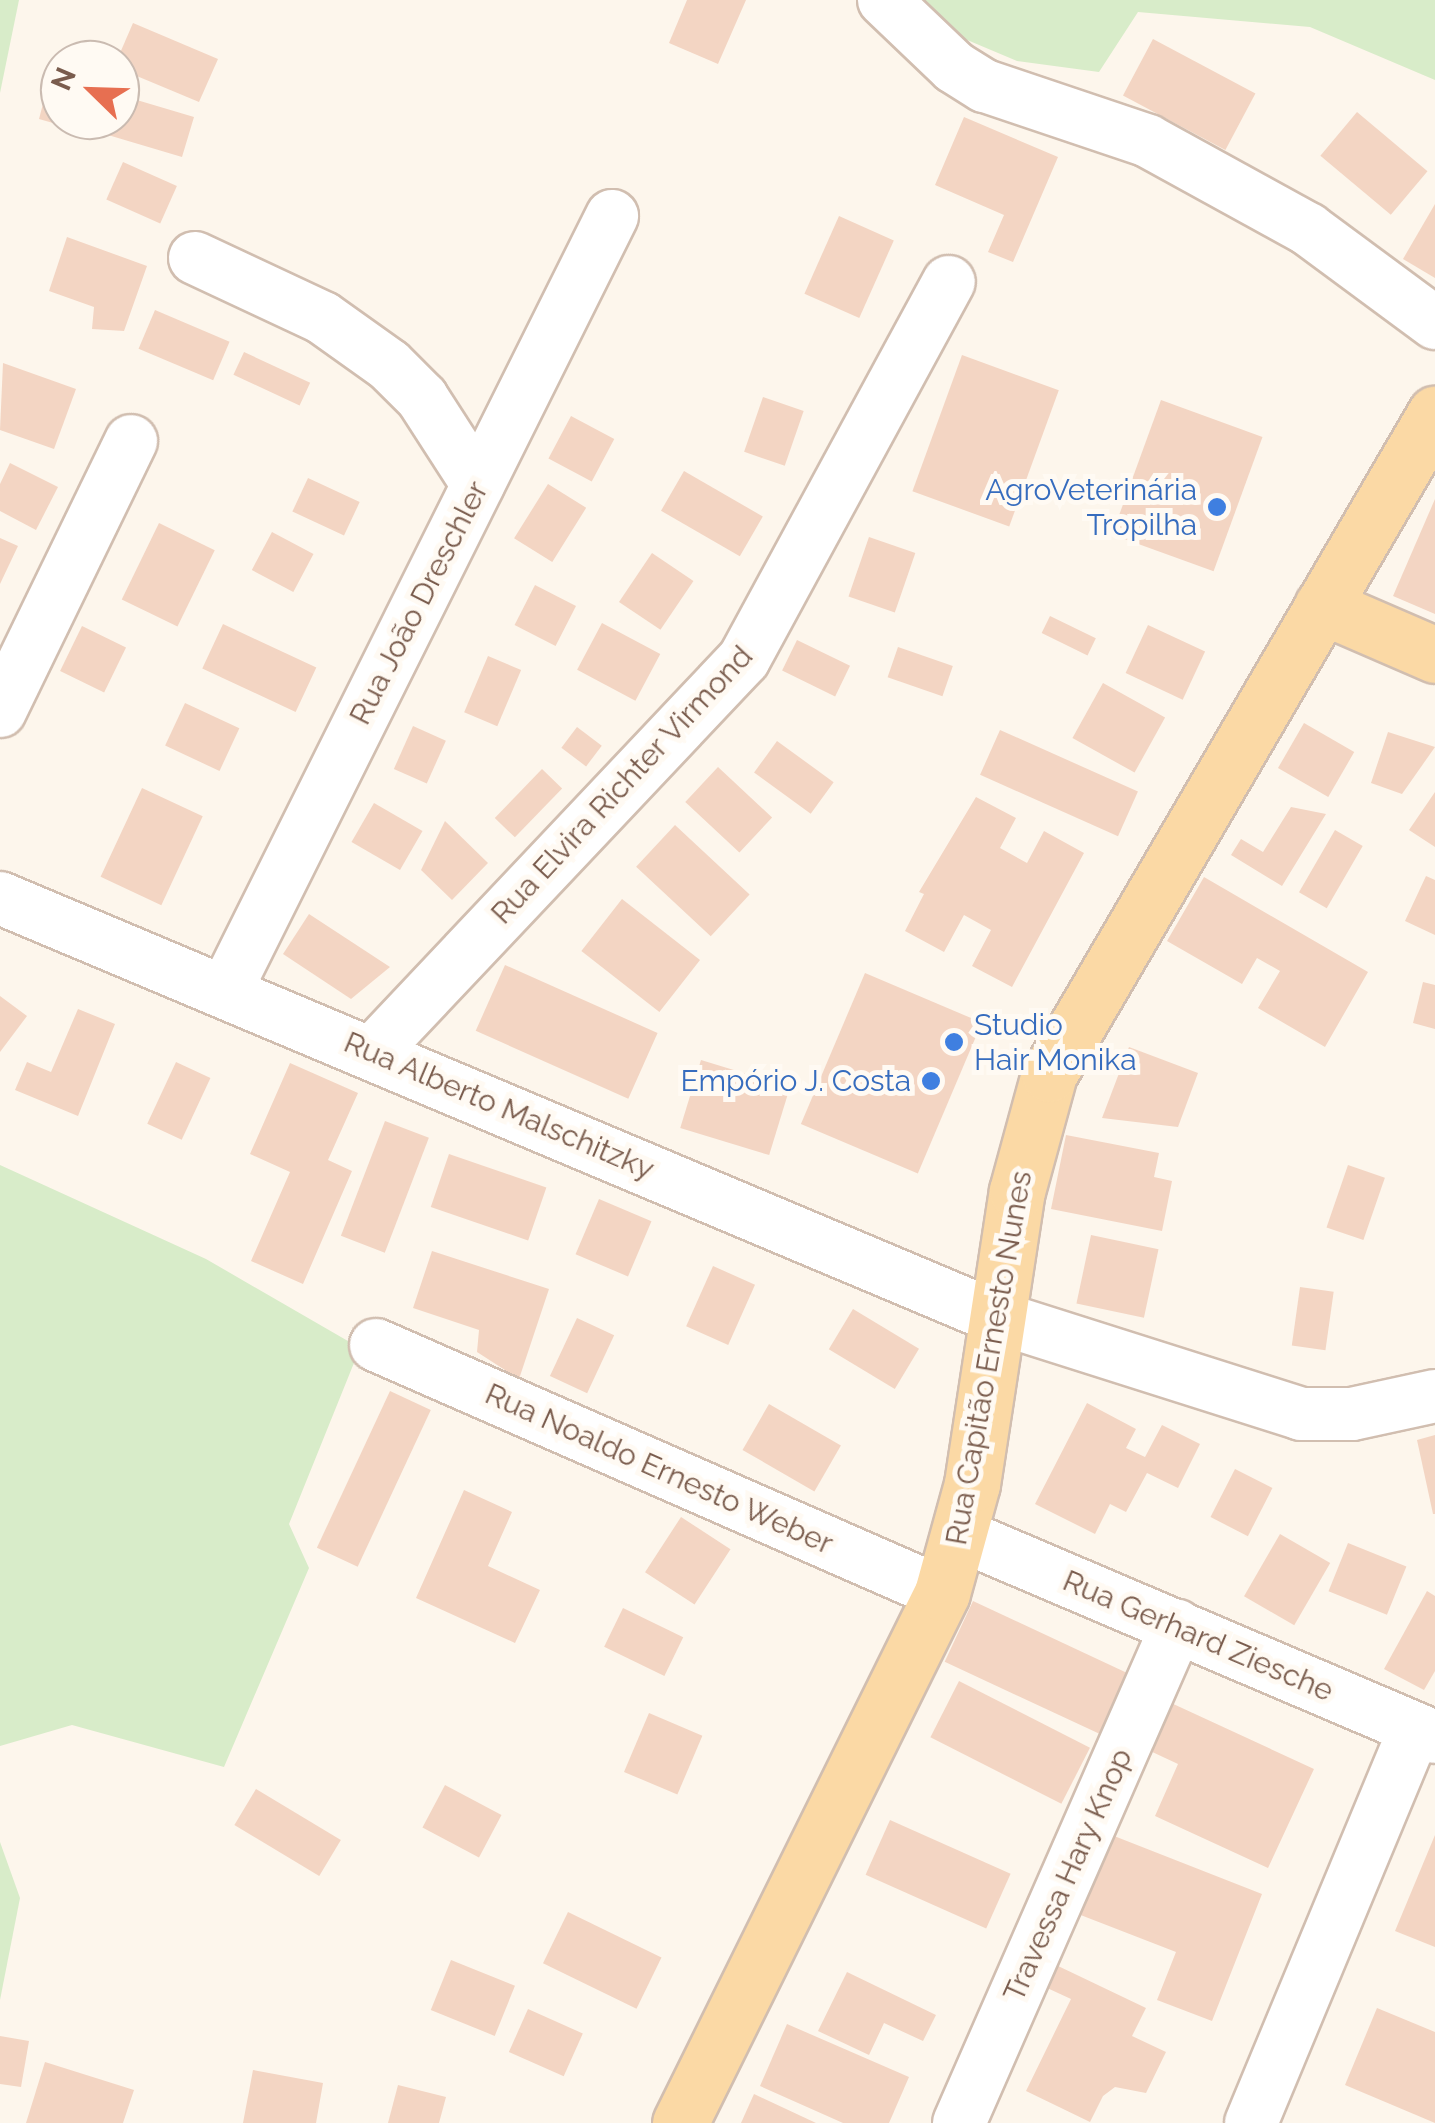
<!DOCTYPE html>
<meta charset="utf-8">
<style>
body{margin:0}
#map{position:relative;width:1435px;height:2123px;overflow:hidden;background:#fdf6ec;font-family:Raleway,sans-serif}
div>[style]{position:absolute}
.green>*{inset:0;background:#d8ecc9}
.building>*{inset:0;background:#f3d5c3;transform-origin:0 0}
.roads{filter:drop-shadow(2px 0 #d1beb0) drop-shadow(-2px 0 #d1beb0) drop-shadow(0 2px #d1beb0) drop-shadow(0 -2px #d1beb0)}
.minor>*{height:52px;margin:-26px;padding:0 26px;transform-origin:26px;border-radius:26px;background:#fff}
.major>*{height:55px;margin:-27.5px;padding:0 27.5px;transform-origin:27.5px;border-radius:27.5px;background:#fbd9a5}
.dots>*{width:28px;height:28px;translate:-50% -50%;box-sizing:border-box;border:5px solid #fffaf3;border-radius:50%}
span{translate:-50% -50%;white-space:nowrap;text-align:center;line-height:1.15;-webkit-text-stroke:10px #fffaf3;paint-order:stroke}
.shop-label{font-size:30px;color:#366cbe}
.right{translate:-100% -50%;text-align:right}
.left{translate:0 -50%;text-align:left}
.street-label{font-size:30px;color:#7a5c4d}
.north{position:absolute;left:40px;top:40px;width:100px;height:100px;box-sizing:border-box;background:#fffaf3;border:2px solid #cabbb1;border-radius:50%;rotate:293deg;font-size:28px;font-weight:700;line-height:40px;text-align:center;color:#7a5c4d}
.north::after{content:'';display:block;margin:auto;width:35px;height:45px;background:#e76f51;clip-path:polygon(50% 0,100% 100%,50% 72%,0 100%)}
</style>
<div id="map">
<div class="green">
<i style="clip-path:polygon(0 0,19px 0,0 93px)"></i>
<i style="clip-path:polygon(908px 0,1435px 0,1435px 80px,1310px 27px,1138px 12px,1099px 72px,1017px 61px,934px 26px)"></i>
<i style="clip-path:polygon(0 1165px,206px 1259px,360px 1348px,289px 1524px,309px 1568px,224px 1767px,72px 1725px,0 1746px)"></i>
<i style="clip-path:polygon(0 1842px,20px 1898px,0 2000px)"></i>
</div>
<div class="building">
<i style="clip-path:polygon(687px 0,746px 0,718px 64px,669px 43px)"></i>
<i style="clip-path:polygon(133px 23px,218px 59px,199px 102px,120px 69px,117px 60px)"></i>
<i style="left:1153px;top:39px;width:116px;height:64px;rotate:28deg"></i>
<i style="clip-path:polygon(50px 77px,60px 80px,60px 120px,91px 120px,88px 133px,39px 119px)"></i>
<i style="clip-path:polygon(120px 95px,194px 117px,182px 157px,108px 135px,112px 120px,120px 120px)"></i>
<i style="left:1357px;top:112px;width:92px;height:57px;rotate:40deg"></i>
<i style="clip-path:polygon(964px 117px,1058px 157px,1013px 262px,988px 252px,1004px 215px,935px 185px)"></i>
<i style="left:123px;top:162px;width:59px;height:41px;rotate:24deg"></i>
<i style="clip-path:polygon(1435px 204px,1435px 278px,1403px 259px)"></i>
<i style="left:839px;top:216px;width:60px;height:85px;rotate:24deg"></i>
<i style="clip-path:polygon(67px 237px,147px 266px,124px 331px,92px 329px,94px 307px,49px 291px)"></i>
<i style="left:155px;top:310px;width:81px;height:42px;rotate:23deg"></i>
<i style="left:244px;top:352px;width:73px;height:25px;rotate:25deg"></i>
<i style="left:962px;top:355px;width:103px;height:145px;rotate:20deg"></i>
<i style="clip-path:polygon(3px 363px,76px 389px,54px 449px,0 430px)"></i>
<i style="left:763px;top:397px;width:43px;height:58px;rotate:19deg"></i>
<i style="left:1161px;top:400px;width:108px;height:143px;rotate:20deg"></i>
<i style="left:571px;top:416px;width:49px;height:48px;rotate:28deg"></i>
<i style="clip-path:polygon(10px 463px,58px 487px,36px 530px,0 511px,0 484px)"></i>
<i style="left:684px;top:471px;width:91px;height:46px;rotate:30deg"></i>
<i style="left:308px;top:478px;width:57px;height:37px;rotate:25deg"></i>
<i style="left:548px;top:484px;width:45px;height:64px;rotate:32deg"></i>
<i style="clip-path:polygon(1435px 499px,1435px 614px,1393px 596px)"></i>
<i style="left:159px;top:523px;width:62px;height:85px;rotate:26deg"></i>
<i style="left:272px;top:532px;width:47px;height:43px;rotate:28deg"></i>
<i style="left:869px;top:537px;width:49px;height:63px;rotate:19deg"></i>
<i style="clip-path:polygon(0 538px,18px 546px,0 584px)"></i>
<i style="left:652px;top:553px;width:50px;height:59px;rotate:34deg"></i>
<i style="left:535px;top:585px;width:46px;height:45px;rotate:27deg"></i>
<i style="left:1050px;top:616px;width:51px;height:19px;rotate:26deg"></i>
<i style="left:602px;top:623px;width:66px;height:53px;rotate:28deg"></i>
<i style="left:223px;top:624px;width:103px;height:49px;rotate:25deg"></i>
<i style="left:1148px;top:625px;width:63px;height:53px;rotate:25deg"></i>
<i style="left:82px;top:626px;width:49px;height:50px;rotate:26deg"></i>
<i style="left:797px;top:640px;width:59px;height:34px;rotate:26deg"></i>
<i style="left:898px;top:647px;width:58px;height:32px;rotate:19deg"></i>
<i style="left:488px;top:656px;width:36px;height:61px;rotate:23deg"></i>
<i style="left:1103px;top:683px;width:71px;height:63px;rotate:29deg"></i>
<i style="left:185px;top:703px;width:60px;height:47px;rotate:25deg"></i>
<i style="left:1304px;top:723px;width:58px;height:52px;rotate:30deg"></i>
<i style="left:413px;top:726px;width:36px;height:47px;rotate:24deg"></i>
<i style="left:577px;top:727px;width:31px;height:26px;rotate:37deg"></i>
<i style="left:1000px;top:730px;width:151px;height:49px;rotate:24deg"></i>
<i style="clip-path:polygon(1388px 732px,1435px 747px,1402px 794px,1371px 783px)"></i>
<i style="left:777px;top:741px;width:70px;height:39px;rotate:36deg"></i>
<i style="left:718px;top:767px;width:74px;height:48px;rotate:43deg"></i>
<i style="left:542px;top:769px;width:28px;height:68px;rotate:44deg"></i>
<i style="left:142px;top:788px;width:67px;height:98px;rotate:25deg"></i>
<i style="clip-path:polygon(1435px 792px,1435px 847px,1409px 830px)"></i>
<i style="clip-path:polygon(976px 797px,1016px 818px,1000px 848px,1027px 863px,1044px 831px,1084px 853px,1012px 987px,972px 966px,991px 930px,964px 915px,944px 952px,905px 931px,924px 894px,919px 892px)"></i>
<i style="left:374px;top:803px;width:56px;height:45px;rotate:30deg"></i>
<i style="clip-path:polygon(1291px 807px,1326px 814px,1282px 886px,1231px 855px,1241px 839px,1263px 852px)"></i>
<i style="clip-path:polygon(445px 821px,488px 863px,452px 900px,421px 870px)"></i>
<i style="left:675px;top:825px;width:102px;height:57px;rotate:43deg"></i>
<i style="left:1335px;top:830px;width:32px;height:72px;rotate:30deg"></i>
<i style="clip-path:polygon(1426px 876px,1435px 880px,1435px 935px,1405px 921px)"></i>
<i style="clip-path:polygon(1204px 877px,1368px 972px,1325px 1047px,1258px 1008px,1280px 971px,1257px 958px,1242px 984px,1167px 941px)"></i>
<i style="left:622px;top:899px;width:99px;height:66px;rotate:38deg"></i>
<i style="clip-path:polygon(309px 914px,390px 967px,351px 999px,283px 954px)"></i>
<i style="left:505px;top:965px;width:167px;height:72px;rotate:24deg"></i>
<i style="left:865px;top:973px;width:127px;height:164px;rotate:23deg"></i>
<i style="clip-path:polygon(1423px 982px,1435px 985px,1435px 1029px,1413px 1023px)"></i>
<i style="clip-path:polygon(0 996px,27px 1016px,0 1052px)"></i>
<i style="clip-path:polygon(78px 1009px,115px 1024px,78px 1116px,15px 1090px,27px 1062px,51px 1072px)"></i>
<i style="clip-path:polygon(1129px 1047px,1198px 1073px,1178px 1127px,1102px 1118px)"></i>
<i style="left:701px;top:1060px;width:93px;height:71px;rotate:17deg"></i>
<i style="left:176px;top:1062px;width:38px;height:68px;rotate:25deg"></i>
<i style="clip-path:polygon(290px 1063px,358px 1093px,328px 1160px,352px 1171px,303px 1284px,251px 1261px,290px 1172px,250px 1154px)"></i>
<i style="left:385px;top:1121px;width:47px;height:123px;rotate:21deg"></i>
<i style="clip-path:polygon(1066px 1135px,1159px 1153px,1154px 1177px,1172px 1181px,1162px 1231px,1051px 1209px)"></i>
<i style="left:449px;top:1154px;width:103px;height:56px;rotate:19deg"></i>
<i style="left:1348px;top:1165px;width:39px;height:66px;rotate:19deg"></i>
<i style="left:599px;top:1199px;width:57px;height:60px;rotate:23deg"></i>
<i style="left:1091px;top:1235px;width:69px;height:70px;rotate:12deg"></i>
<i style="clip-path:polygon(432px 1251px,549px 1289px,519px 1379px,477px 1352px,479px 1330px,413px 1308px)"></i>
<i style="left:713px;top:1266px;width:46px;height:66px;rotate:24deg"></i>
<i style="left:1300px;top:1287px;width:34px;height:59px;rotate:8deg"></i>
<i style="left:853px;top:1309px;width:77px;height:47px;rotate:31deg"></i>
<i style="left:577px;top:1318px;width:41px;height:64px;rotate:25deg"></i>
<i style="left:390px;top:1391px;width:45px;height:173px;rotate:25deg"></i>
<i style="clip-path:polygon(1087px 1403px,1136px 1429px,1126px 1448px,1145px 1457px,1162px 1425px,1200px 1444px,1178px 1488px,1147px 1473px,1126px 1512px,1110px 1504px,1095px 1534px,1035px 1504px)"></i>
<i style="left:769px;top:1404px;width:83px;height:53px;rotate:30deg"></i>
<i style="clip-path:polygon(1435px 1435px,1435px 1514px,1433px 1514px,1417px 1440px)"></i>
<i style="left:1235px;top:1469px;width:42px;height:54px;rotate:27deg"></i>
<i style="clip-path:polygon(464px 1490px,512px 1512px,488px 1566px,540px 1590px,515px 1643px,416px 1598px)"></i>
<i style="left:681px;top:1517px;width:59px;height:66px;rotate:33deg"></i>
<i style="left:1280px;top:1534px;width:58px;height:72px;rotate:30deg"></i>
<i style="left:1348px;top:1543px;width:63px;height:52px;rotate:22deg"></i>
<i style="clip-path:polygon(1427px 1591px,1435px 1596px,1435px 1671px,1424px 1690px,1384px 1669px)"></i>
<i style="left:973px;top:1601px;width:176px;height:67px;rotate:25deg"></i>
<i style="left:623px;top:1608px;width:67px;height:43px;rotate:26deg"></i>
<i style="left:959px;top:1681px;width:147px;height:63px;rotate:27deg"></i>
<i style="clip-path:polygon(1169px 1702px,1314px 1769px,1268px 1868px,1155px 1816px,1178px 1764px,1148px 1750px)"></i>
<i style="left:649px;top:1713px;width:58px;height:64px;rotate:23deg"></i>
<i style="left:445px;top:1785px;width:64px;height:48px;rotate:28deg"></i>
<i style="left:256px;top:1789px;width:99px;height:42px;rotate:31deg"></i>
<i style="left:890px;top:1820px;width:132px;height:60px;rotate:24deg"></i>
<i style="clip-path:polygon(1109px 1834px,1262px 1894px,1212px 2021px,1157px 2000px,1176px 1952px,1078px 1914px)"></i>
<i style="clip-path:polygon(1435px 1835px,1435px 1947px,1395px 1931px)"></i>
<i style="left:568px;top:1912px;width:104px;height:57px;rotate:26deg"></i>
<i style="left:451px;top:1960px;width:69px;height:54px;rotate:22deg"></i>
<i style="clip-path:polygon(1056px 1965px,1146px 2008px,1132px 2036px,1166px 2052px,1146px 2093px,1115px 2087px,1103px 2096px,1090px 2122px,1026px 2091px,1071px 1999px,1045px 1987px)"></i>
<i style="clip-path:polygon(847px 1972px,936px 2015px,923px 2041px,884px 2023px,869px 2055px,818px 2031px)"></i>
<i style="clip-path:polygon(1377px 2008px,1435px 2032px,1435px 2123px,1345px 2085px)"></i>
<i style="left:528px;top:2009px;width:60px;height:47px;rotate:24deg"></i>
<i style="clip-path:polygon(787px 2024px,909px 2077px,889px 2123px,843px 2123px,760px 2086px)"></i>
<i style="clip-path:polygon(0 2036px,29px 2041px,21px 2087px,0 2084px)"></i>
<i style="clip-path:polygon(45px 2062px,134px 2090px,123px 2123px,26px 2123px)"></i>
<i style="clip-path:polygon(253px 2070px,323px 2083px,316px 2123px,243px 2123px)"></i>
<i style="clip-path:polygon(398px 2085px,446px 2097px,439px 2123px,388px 2123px)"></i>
<i style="clip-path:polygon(754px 2094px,816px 2123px,741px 2123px)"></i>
</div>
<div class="roads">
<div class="minor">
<i style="left:884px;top:0;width:97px;rotate:43.7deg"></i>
<i style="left:954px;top:67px;width:36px;rotate:32deg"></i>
<i style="left:985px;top:86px;width:172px;rotate:18.6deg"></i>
<i style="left:1148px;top:141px;width:183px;rotate:28.8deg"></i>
<i style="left:1308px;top:229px;width:158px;rotate:36.5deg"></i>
<i style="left:195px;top:258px;width:141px;rotate:25.1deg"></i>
<i style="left:323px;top:318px;width:81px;rotate:35.5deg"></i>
<i style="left:389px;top:365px;width:47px;rotate:45deg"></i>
<i style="left:422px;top:398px;width:103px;rotate:57.2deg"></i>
<i style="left:0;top:711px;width:300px;rotate:-64.1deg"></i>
<i style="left:0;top:898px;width:1081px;rotate:22.82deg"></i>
<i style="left:996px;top:1317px;width:320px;rotate:17.6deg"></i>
<i style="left:1301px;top:1414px;width:51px"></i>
<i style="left:1352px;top:1414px;width:85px;rotate:-12.2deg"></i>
<i style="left:226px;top:990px;width:865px;rotate:-63.49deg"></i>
<i style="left:373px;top:1052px;width:540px;rotate:-46.65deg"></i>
<i style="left:744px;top:659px;width:429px;rotate:-61.5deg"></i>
<i style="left:376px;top:1345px;width:618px;rotate:23.66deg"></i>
<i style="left:961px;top:1535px;width:515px;rotate:23.08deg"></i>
<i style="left:959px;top:2123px;width:543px;rotate:-66.32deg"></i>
<i style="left:1251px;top:2123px;width:427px;rotate:-67.4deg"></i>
</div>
<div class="major">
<i style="left:1322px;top:606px;width:123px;rotate:23.4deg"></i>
<i style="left:680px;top:2123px;width:591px;rotate:-63.69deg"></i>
<i style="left:942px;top:1593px;width:113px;rotate:-74.6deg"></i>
<i style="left:972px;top:1484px;width:296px;rotate:-81.3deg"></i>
<i style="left:1017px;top:1191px;width:121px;rotate:-74.7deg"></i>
<i style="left:1049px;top:1074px;width:765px;rotate:-59.68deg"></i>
</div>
</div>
<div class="dots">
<i style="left:1217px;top:507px;background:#3f7fe0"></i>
<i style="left:954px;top:1042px;background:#3f7fe0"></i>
<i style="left:931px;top:1081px;background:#3f7fe0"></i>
</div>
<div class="shop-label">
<span class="right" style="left:1197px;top:507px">AgroVeterinária<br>Tropilha</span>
<span class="left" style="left:974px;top:1042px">Studio<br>Hair Monika</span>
<span class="right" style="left:911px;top:1081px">Empório J. Costa</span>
</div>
<div class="street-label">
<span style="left:419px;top:603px;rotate:-63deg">Rua João Dreschler</span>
<span style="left:622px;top:785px;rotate:-47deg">Rua Elvira Richter Virmond</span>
<span style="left:499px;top:1106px;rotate:23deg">Rua Alberto Malschitzky</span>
<span style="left:989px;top:1358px;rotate:-80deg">Rua Capitão Ernesto Nunes</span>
<span style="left:659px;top:1469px;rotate:24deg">Rua Noaldo Ernesto Weber</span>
<span style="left:1198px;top:1636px;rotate:23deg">Rua Gerhard Ziesche</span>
<span style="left:1068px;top:1875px;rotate:-66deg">Travessa Hary Knop</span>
</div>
<div class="north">N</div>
</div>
